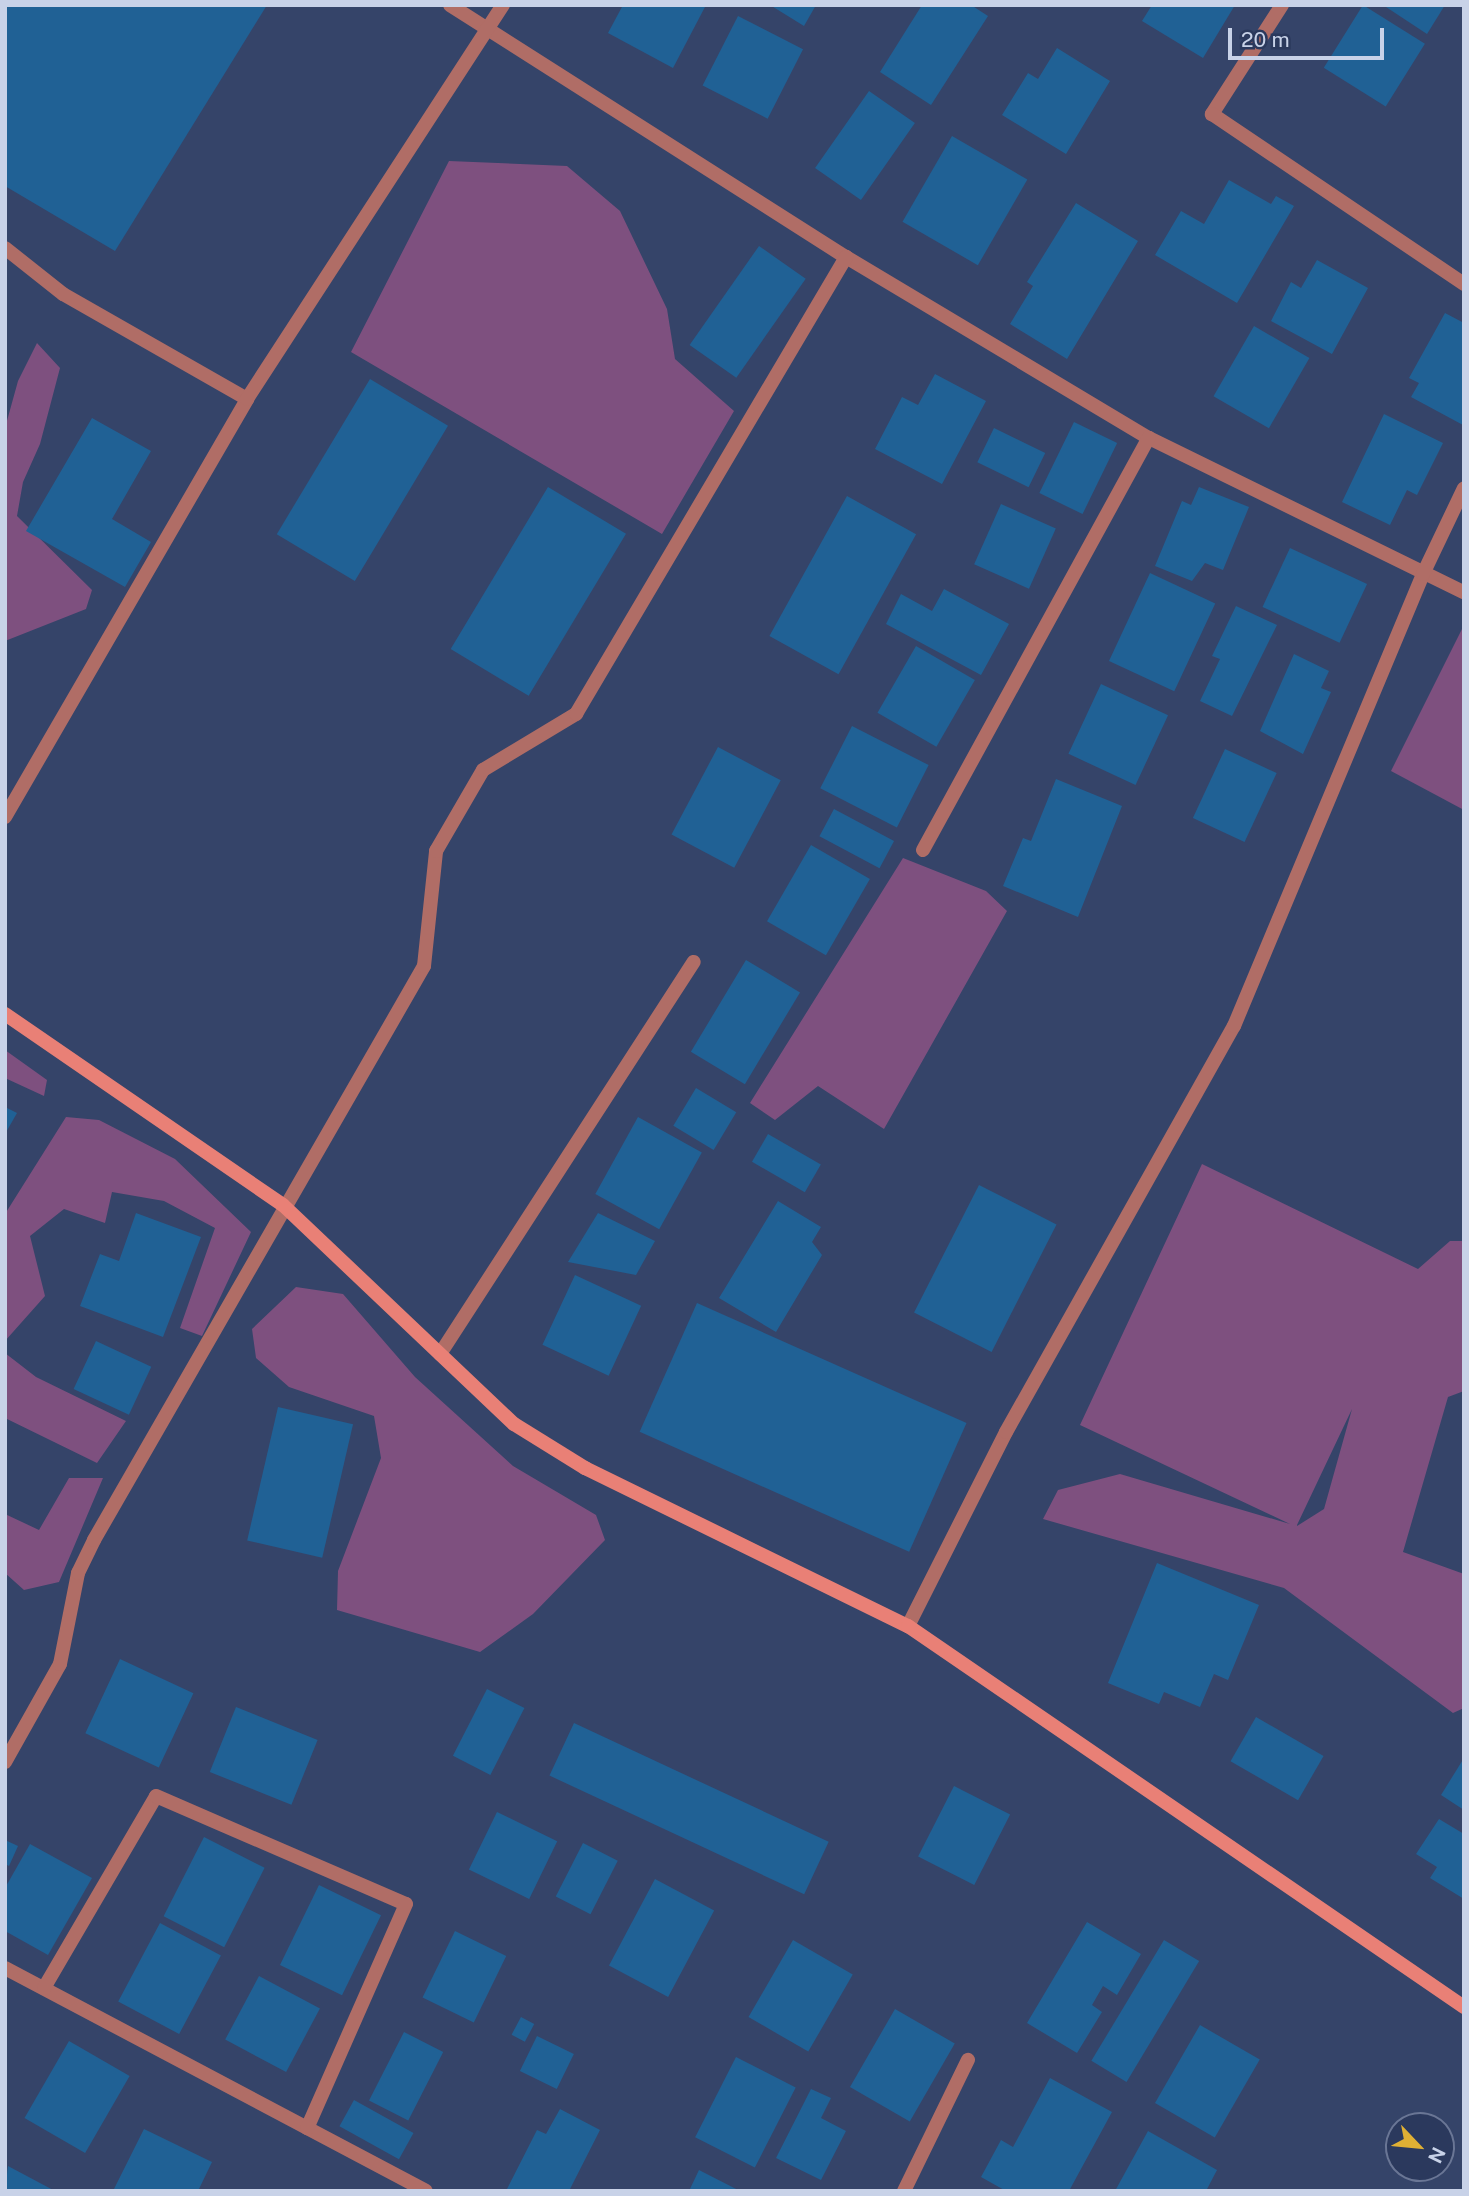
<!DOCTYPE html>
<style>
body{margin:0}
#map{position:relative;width:1469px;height:2196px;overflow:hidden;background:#354469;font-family:"Public Sans",sans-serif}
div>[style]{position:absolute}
.green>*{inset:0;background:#7e507f}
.building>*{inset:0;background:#206195;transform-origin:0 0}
.street>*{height:14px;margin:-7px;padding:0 7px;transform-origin:7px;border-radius:7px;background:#b06d66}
.secondary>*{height:14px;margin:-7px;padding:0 7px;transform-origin:7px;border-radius:7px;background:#e98076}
span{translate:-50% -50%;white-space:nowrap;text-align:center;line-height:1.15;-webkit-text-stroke:6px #2b395d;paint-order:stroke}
.frame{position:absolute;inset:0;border:7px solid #c8d2e8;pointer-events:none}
.north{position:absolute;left:1385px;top:2112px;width:70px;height:70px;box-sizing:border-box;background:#2b395d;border:2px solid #6a7695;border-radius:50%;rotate:116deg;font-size:19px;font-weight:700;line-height:28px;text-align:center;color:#c8d2e8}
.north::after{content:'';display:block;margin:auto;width:24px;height:32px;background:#e0b034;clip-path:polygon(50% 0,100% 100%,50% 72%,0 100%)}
.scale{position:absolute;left:1228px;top:28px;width:156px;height:32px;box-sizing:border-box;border:4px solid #c8d2e8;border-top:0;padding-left:9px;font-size:21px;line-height:24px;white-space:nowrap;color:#c8d2e8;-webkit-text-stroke:5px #2b395d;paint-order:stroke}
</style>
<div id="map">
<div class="green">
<i style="clip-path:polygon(449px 161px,567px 166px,620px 211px,667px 309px,675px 359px,734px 411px,662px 534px,351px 352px)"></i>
<i style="clip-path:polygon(37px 343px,60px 368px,40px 444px,23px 482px,17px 516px,92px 590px,86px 609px,5px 641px,5px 428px,18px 381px)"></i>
<i style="clip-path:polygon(1464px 625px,1464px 810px,1391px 771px)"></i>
<i style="clip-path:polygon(903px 858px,986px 891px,1007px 911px,884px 1129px,818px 1086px,775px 1120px,750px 1103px)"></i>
<i style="clip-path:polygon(5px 1050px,47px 1080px,44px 1096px,5px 1078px)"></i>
<i style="clip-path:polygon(66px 1117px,99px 1120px,175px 1159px,251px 1232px,202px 1336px,180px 1328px,215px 1228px,164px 1201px,112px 1192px,105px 1223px,64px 1209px,30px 1236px,45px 1296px,5px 1341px,5px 1214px)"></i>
<i style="clip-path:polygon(evenodd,1202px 1164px,1418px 1269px,1450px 1241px,1464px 1241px,1464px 1391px,1448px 1397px,1403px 1552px,1464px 1574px,1464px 1708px,1453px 1713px,1284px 1588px,1043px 1519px,1058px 1490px,1120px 1474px,1290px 1524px,1080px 1425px,1202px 1164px,1352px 1409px,1324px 1509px,1297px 1526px,1297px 1525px,1352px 1409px)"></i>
<i style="clip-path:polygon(296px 1287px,343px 1294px,415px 1377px,513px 1466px,596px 1515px,605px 1540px,533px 1614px,480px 1652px,337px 1610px,338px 1571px,381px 1458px,374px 1416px,289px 1387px,256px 1358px,252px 1329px)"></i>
<i style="clip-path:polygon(5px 1353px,36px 1377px,126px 1421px,97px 1463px,5px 1418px)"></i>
<i style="clip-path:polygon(69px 1478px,103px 1478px,59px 1582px,24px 1590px,5px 1573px,5px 1514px,39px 1530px)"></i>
</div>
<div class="building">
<i style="clip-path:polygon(5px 5px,267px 5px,115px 251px,5px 186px)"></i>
<i style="clip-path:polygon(623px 5px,706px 5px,673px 68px,608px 33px)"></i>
<i style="clip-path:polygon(770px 5px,816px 5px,804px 26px)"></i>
<i style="clip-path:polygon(922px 5px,971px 5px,988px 16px,931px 105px,880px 72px)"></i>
<i style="clip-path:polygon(1152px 5px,1235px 5px,1203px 58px,1142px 21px)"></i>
<i style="left:1363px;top:5px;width:73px;height:74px;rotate:32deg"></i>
<i style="clip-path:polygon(1383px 5px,1445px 5px,1427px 34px)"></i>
<i style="left:738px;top:16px;width:73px;height:78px;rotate:27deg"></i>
<i style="clip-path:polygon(1057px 48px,1110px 81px,1066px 154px,1002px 115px,1028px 73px,1038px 79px)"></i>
<i style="left:869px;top:91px;width:56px;height:94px;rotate:35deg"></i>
<i style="left:952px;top:136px;width:87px;height:99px;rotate:30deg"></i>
<i style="clip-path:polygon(1229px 180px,1271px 204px,1276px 196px,1294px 206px,1237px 303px,1155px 255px,1181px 211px,1204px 224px)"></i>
<i style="clip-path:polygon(1076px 203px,1138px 241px,1067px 359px,1010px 324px,1033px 286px,1027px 282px)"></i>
<i style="left:759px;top:246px;width:57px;height:121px;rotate:35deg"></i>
<i style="clip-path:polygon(1317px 260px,1368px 288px,1332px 354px,1271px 321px,1291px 282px,1301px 288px)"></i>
<i style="clip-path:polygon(1445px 313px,1464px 323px,1463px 425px,1411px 397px,1419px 383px,1409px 378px)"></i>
<i style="left:1254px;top:326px;width:64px;height:81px;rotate:30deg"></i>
<i style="clip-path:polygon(935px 374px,986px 401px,942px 484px,875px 449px,902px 397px,918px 405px)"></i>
<i style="left:370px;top:379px;width:91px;height:181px;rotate:31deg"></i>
<i style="clip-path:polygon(1384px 414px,1443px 443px,1417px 495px,1407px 490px,1390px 525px,1342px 502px)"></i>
<i style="clip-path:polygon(92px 418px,151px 451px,112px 519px,151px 542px,125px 587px,26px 531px)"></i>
<i style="left:1074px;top:422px;width:48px;height:79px;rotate:26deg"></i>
<i style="left:994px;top:428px;width:57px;height:38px;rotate:26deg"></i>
<i style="left:548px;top:487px;width:91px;height:189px;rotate:31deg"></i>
<i style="clip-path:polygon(1199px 487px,1249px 507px,1223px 570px,1205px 563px,1192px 581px,1155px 566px,1182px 501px,1191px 505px)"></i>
<i style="left:847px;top:496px;width:79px;height:160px;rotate:29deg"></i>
<i style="left:1001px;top:504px;width:60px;height:66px;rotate:24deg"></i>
<i style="left:1290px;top:548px;width:85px;height:65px;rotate:25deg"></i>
<i style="left:1150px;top:573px;width:72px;height:97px;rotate:25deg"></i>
<i style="clip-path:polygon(944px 589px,1009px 624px,981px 675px,886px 624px,901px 594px,932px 611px)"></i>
<i style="clip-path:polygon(1236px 606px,1277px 625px,1232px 716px,1200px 701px,1220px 659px,1212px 656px)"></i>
<i style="left:916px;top:646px;width:68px;height:77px;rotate:30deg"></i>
<i style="clip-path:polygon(1294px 654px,1329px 671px,1321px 688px,1331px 692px,1303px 754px,1260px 731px)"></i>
<i style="left:1101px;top:684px;width:74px;height:77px;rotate:25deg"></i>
<i style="left:852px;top:726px;width:86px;height:70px;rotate:27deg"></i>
<i style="left:718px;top:747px;width:71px;height:99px;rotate:28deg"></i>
<i style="left:1225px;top:749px;width:57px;height:76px;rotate:25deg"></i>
<i style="clip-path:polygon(1056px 779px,1122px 806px,1078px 917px,1003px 886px,1023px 838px,1031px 841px)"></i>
<i style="left:834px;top:809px;width:68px;height:31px;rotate:28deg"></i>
<i style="left:811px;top:845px;width:68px;height:88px;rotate:30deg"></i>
<i style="left:746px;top:960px;width:63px;height:107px;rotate:31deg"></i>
<i style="left:696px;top:1088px;width:47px;height:44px;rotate:31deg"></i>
<i style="clip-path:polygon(5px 1107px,17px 1113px,5px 1134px)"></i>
<i style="left:638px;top:1117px;width:73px;height:88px;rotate:29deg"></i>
<i style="left:768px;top:1134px;width:61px;height:32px;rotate:30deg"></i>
<i style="left:979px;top:1185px;width:87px;height:143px;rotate:27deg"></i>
<i style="clip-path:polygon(778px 1201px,821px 1227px,812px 1242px,822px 1255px,776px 1332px,719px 1298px)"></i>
<i style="clip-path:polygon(136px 1213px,201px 1237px,163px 1337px,80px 1306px,100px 1254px,119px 1261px)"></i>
<i style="clip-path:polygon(598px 1213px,655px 1241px,636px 1275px,568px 1262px)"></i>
<i style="left:575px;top:1275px;width:73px;height:77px;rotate:25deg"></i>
<i style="left:697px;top:1303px;width:295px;height:141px;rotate:24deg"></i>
<i style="left:96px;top:1341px;width:61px;height:53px;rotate:25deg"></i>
<i style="left:278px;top:1407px;width:77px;height:137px;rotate:13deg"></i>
<i style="clip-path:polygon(1157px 1563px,1259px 1605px,1228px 1680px,1214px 1674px,1200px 1707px,1164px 1692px,1159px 1704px,1108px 1683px)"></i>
<i style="left:120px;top:1659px;width:81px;height:82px;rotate:25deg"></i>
<i style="left:487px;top:1689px;width:42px;height:75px;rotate:27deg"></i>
<i style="left:236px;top:1707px;width:88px;height:70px;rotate:22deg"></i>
<i style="left:1256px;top:1717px;width:78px;height:51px;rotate:30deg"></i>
<i style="left:574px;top:1723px;width:281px;height:58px;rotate:25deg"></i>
<i style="clip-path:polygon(1464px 1758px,1464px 1810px,1441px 1795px)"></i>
<i style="left:954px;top:1786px;width:63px;height:79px;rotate:27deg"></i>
<i style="left:497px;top:1812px;width:67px;height:64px;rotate:26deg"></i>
<i style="clip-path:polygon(1439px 1819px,1464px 1834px,1464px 1899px,1430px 1878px,1437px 1867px,1416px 1854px)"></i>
<i style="left:204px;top:1837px;width:68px;height:89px;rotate:27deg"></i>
<i style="clip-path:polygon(5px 1840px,18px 1846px,9px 1866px,5px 1864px)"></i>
<i style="left:583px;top:1843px;width:39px;height:60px;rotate:27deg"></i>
<i style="clip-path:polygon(30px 1844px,92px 1878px,48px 1955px,5px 1931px,5px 1888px)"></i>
<i style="left:655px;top:1879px;width:67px;height:98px;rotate:28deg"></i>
<i style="left:319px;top:1885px;width:69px;height:89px;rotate:26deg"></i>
<i style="clip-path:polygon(1087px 1922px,1141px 1954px,1117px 1995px,1103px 1986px,1092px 2005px,1102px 2012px,1077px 2053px,1027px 2023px)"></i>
<i style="left:160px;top:1923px;width:69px;height:89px;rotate:28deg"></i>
<i style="left:455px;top:1931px;width:57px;height:74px;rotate:26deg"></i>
<i style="left:793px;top:1940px;width:69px;height:89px;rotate:30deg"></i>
<i style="left:1164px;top:1940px;width:41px;height:141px;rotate:31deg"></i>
<i style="left:259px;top:1976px;width:69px;height:72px;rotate:28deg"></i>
<i style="left:895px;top:2009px;width:69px;height:90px;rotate:30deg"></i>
<i style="left:521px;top:2017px;width:15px;height:20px;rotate:28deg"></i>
<i style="left:1200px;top:2025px;width:69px;height:90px;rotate:30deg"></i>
<i style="left:404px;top:2032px;width:44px;height:77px;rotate:27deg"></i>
<i style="left:537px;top:2036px;width:41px;height:39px;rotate:26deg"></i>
<i style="left:69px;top:2041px;width:70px;height:89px;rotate:30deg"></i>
<i style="left:736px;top:2057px;width:67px;height:90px;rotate:27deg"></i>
<i style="clip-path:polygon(1050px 2078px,1112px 2112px,1069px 2191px,1006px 2191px,981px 2177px,1001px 2140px,1013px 2147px)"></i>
<i style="clip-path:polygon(811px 2089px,831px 2098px,821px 2118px,846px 2131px,821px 2180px,776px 2158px)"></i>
<i style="left:354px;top:2100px;width:68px;height:30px;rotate:29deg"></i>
<i style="clip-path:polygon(560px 2109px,600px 2130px,569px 2191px,507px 2189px,537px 2130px,546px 2134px)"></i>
<i style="clip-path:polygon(144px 2129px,212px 2162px,198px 2191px,113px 2191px)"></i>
<i style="clip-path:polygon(1148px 2131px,1217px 2170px,1206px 2191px,1115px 2191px)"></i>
<i style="clip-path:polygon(8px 2166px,55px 2191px,5px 2191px)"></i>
<i style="clip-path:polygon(699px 2170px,740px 2191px,689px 2191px)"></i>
</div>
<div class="street">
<i style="left:450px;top:5px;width:469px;rotate:32.5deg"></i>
<i style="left:846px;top:257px;width:353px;rotate:30.9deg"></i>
<i style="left:1149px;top:438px;width:351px;rotate:26.1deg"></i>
<i style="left:1282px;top:5px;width:130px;rotate:122.7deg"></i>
<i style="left:1212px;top:114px;width:304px;rotate:34deg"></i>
<i style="left:5px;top:248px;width:74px;rotate:38.4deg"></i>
<i style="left:63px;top:294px;width:212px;rotate:29.7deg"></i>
<i style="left:5px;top:817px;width:483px;rotate:-59.9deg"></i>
<i style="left:247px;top:399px;width:470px;rotate:-57deg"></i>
<i style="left:923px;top:850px;width:470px;rotate:-61.3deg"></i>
<i style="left:440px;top:1354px;width:467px;rotate:-57.1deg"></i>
<i style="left:908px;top:1626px;width:217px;rotate:-63.2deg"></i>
<i style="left:1006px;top:1432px;width:466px;rotate:-60.7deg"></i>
<i style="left:1234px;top:1026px;width:490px;rotate:-67.3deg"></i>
<i style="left:1423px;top:574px;width:95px;rotate:-64.5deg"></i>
<i style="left:5px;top:1762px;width:112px;rotate:-60.7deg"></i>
<i style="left:60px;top:1664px;width:93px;rotate:-78.8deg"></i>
<i style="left:78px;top:1573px;width:37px;rotate:-64deg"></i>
<i style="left:94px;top:1540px;width:662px;rotate:-60.1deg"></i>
<i style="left:424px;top:966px;width:116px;rotate:-84deg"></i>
<i style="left:436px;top:851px;width:94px;rotate:-59.9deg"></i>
<i style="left:483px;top:770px;width:109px;rotate:-31.1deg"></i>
<i style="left:576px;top:714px;width:531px;rotate:-59.42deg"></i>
<i style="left:5px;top:1968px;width:476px;rotate:27.9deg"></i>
<i style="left:44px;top:1988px;width:222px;rotate:-59.7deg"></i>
<i style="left:156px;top:1796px;width:272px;rotate:23.4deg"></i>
<i style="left:406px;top:1904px;width:245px;rotate:113.8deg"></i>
<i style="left:904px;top:2191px;width:146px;rotate:-64deg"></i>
</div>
<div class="secondary">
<i style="left:5px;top:1014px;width:337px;rotate:34.5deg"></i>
<i style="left:283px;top:1205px;width:318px;rotate:43.5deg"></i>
<i style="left:514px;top:1424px;width:84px;rotate:31.8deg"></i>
<i style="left:585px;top:1468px;width:360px;rotate:26.1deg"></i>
<i style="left:908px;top:1626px;width:674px;rotate:34.42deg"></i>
</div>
<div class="frame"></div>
<div class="north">N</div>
<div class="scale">20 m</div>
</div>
